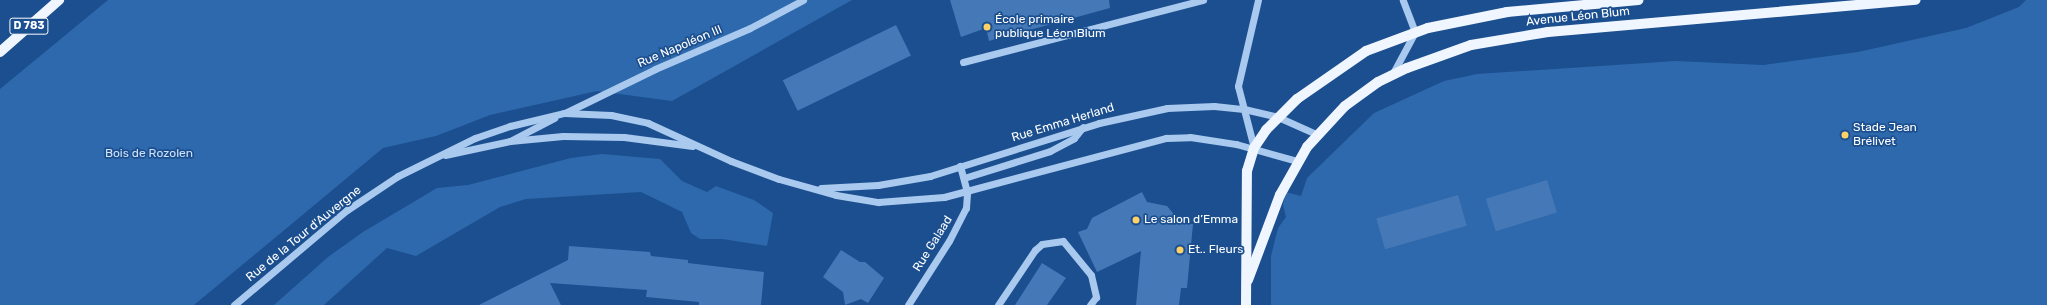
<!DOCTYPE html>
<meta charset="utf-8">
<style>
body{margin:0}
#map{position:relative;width:2047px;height:305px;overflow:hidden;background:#1b4f8f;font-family:Rubik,sans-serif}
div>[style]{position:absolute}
.green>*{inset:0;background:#2e69ad}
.building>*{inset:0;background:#4478b7;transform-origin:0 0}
.minor>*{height:7px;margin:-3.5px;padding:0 3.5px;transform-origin:3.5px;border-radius:3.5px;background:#a9c9ee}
.major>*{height:10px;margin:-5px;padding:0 5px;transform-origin:5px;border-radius:5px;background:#f0f6ff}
.dots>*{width:11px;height:11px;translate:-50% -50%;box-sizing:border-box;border:2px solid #1b4f8f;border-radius:50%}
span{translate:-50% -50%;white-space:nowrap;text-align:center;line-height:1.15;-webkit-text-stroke:3.5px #1b4f8f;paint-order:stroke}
.shield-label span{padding:1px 3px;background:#1b4f8f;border:1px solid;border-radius:3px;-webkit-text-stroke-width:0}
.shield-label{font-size:11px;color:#fff;font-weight:700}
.street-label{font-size:12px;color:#fff}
.poi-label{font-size:12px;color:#fff}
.left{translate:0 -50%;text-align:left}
.park-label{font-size:12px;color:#cfe3fa}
</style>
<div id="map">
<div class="green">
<i style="clip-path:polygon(108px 0,852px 0,672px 101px,597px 91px,490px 115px,436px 136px,383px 148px,194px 305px,0 305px,0 89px)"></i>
<i style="clip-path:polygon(2026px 0,2047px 0,2047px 305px,1271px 305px,1271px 256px,1278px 228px,1286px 217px,1283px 205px,1285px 192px,1301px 196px,1307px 178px,1374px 113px,1444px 81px,1477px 74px,1676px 61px,1763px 65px,1858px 52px,1966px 28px,2019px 7px)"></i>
<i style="clip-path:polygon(602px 154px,660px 159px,682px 181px,707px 192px,716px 186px,754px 200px,773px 213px,767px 246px,722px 239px,700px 239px,691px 233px,682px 212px,641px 192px,526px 199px,500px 207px,416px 256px,387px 248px,324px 305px,274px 305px,328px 257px,363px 232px,437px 188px,468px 185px,571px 158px)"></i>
</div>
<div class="building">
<i style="clip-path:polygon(950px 0,1109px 0,1110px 8px,989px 41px,986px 28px,961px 37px)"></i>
<i style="left:896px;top:25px;width:34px;height:126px;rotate:64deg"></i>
<i style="left:1547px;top:180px;width:34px;height:64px;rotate:73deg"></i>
<i style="clip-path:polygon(1142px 192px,1147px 202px,1167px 206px,1182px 224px,1193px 224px,1187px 288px,1181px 288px,1179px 305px,1136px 305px,1141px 251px,1097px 272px,1078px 232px,1087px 229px,1092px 218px)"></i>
<i style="left:1458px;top:195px;width:32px;height:85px;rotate:74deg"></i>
<i style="clip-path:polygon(569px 246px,650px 252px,651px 256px,688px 260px,688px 263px,764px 272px,761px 305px,699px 305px,699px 302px,646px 297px,647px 290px,550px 283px,561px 305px,479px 305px,568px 260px)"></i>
<i style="clip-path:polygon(841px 250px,860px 262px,865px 262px,884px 278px,868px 303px,861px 299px,845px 305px,843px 292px,823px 277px)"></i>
<i style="clip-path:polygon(1042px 263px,1066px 278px,1047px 305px,1015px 305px)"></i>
</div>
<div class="minor">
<i style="left:963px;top:62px;width:248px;rotate:-14.5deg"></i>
<i style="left:1392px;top:75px;width:49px;rotate:-61.9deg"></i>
<i style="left:1415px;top:32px;width:34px;rotate:-111deg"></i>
<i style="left:567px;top:112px;width:98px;rotate:-26deg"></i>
<i style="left:655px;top:69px;width:103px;rotate:-23.3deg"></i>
<i style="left:750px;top:28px;width:60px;rotate:-27.8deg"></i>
<i style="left:510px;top:141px;width:50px;rotate:-27.6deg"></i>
<i style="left:1254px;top:148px;width:64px;rotate:-104.5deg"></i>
<i style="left:1238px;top:86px;width:88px;rotate:-76.9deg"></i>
<i style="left:445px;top:155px;width:66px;rotate:-12.2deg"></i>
<i style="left:510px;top:141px;width:53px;rotate:-5.4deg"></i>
<i style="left:563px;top:136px;width:61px;rotate:0.9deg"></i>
<i style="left:624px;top:137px;width:69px;rotate:7.5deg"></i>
<i style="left:964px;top:178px;width:90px;rotate:-17.4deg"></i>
<i style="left:1050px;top:151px;width:27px;rotate:-28deg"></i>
<i style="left:1074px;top:138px;width:14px;rotate:-51deg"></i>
<i style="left:821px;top:188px;width:57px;rotate:-3deg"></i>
<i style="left:878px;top:185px;width:53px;rotate:-9.8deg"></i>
<i style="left:930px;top:176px;width:177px;rotate:-17.4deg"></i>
<i style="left:1099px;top:123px;width:70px;rotate:-12.4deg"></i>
<i style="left:1167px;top:108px;width:47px;rotate:-2.4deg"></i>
<i style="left:1214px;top:106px;width:30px;rotate:6deg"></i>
<i style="left:1244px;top:109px;width:35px;rotate:13deg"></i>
<i style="left:1278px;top:117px;width:42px;rotate:24.1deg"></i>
<i style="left:234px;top:305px;width:148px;rotate:-40.1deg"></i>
<i style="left:347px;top:210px;width:61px;rotate:-33.7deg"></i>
<i style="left:398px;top:176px;width:86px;rotate:-26.3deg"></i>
<i style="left:475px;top:138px;width:37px;rotate:-19deg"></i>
<i style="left:510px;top:126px;width:56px;rotate:-13.5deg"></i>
<i style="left:564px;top:113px;width:47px;rotate:2.4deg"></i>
<i style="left:611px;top:115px;width:38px;rotate:12deg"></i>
<i style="left:648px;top:123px;width:91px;rotate:24.6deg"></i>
<i style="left:731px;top:161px;width:51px;rotate:20.6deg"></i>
<i style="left:779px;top:179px;width:59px;rotate:15.7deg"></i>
<i style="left:836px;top:195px;width:43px;rotate:9.5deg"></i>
<i style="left:878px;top:202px;width:66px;rotate:-4.3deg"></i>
<i style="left:944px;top:197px;width:230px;rotate:-14.9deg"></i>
<i style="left:1166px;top:138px;width:24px;rotate:-2deg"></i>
<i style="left:1190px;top:137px;width:47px;rotate:8.7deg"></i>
<i style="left:1236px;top:144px;width:63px;rotate:15.6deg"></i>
<i style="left:908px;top:305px;width:76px;rotate:-57.4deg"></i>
<i style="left:949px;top:241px;width:37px;rotate:-63deg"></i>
<i style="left:966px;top:208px;width:16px;rotate:-86deg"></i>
<i style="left:967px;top:192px;width:27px;rotate:-105deg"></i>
<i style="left:998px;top:305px;width:66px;rotate:-56.1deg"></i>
<i style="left:1035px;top:250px;width:9px;rotate:-41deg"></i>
<i style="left:1042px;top:244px;width:21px;rotate:-8deg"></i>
<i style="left:1063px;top:241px;width:44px;rotate:50.5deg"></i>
<i style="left:1091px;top:275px;width:23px;rotate:77deg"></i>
<i style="left:1096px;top:297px;width:10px;rotate:127deg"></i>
</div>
<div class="major">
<i style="left:0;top:52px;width:79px;rotate:-41.4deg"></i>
<i style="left:1248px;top:280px;width:91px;rotate:-69.4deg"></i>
<i style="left:1280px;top:195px;width:55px;rotate:-60.6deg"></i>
<i style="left:1307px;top:147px;width:56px;rotate:-47.2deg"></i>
<i style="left:1345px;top:106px;width:41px;rotate:-36deg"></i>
<i style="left:1378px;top:82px;width:32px;rotate:-26deg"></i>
<i style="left:1407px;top:68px;width:68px;rotate:-19.8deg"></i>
<i style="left:1471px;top:45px;width:78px;rotate:-9.6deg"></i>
<i style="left:1548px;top:32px;width:369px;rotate:-5deg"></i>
<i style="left:1246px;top:305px;width:134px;rotate:-89.6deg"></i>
<i style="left:1247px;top:171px;width:24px;rotate:-73deg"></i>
<i style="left:1254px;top:148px;width:22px;rotate:-56deg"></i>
<i style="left:1266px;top:130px;width:44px;rotate:-45deg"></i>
<i style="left:1297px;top:99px;width:84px;rotate:-34.8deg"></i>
<i style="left:1366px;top:51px;width:66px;rotate:-20.4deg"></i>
<i style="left:1428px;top:28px;width:81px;rotate:-11.4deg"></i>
<i style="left:1507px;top:12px;width:132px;rotate:-5.2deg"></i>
</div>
<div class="dots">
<i style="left:987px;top:27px;background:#ffd166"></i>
<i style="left:1845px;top:135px;background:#ffd166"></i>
<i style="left:1136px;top:220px;background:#ffd166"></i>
<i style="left:1180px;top:250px;background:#ffd166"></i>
</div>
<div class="shield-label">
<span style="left:29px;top:26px">D 783</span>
</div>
<div class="street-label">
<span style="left:1578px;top:17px;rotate:-6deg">Avenue Léon Blum</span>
<span style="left:680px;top:47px;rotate:-23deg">Rue Napoléon III</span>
<span style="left:1063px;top:123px;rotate:-17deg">Rue Emma Herland</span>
<span style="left:304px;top:234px;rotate:-39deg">Rue de la Tour d'Auvergne</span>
<span style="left:933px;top:244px;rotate:-58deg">Rue Galaad</span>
</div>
<div class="poi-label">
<span class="left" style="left:995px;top:27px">École primaire<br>publique Léon Blum</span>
<span class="left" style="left:1853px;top:135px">Stade Jean<br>Brélivet</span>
<span class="left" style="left:1144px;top:220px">Le salon d’Emma</span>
<span class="left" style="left:1188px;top:250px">Et.. Fleurs</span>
</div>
<div class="park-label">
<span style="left:149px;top:154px">Bois de Rozolen</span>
</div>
</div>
